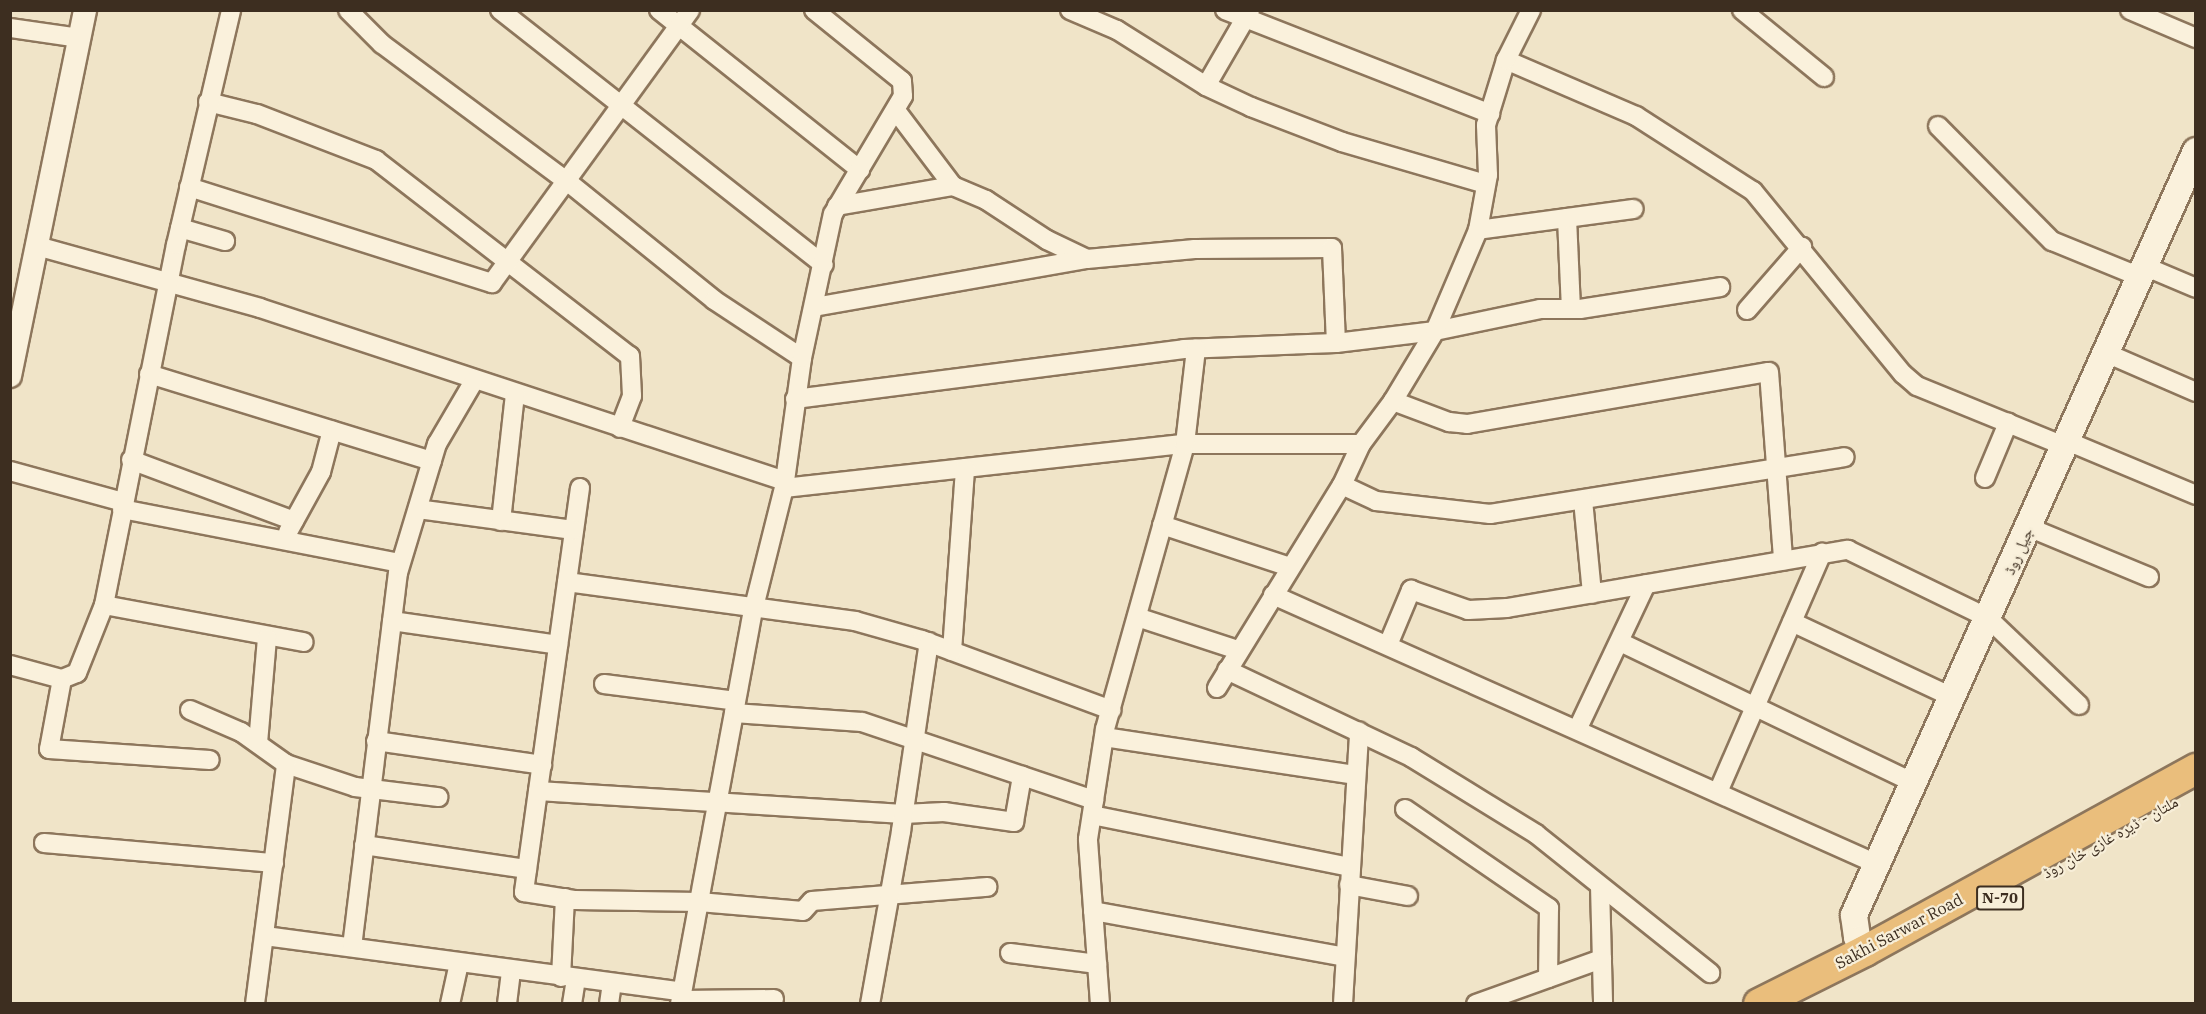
<!DOCTYPE html>
<meta charset="utf-8">
<style>
body{margin:0}
#map{position:relative;width:2206px;height:1014px;overflow:hidden;background:#f0e4c8;font-family:"IBM Plex Serif","Noto Naskh Arabic",serif}
div>[style]{position:absolute}
.roads{filter:drop-shadow(2px 0 #8d765c) drop-shadow(-2px 0 #8d765c) drop-shadow(0 2px #8d765c) drop-shadow(0 -2px #8d765c)}
.minor>*{height:18px;margin:-9px;padding:0 9px;transform-origin:9px;border-radius:9px;background:#faf1dc}
.tertiary>*{height:22px;margin:-11px;padding:0 11px;transform-origin:11px;border-radius:11px;background:#faf1dc}
.secondary>*{height:26px;margin:-13px;padding:0 13px;transform-origin:13px;border-radius:13px;background:#faf1dc}
.trunk>*{height:30px;margin:-15px;padding:0 15px;transform-origin:15px;border-radius:15px;background:#eabe7c}
span{translate:-50% -50%;white-space:nowrap;text-align:center;line-height:1.15;-webkit-text-stroke:4.5px #f7eed8;paint-order:stroke}
.shield-label span{padding:2px 4px;background:#f7eed8;border:2px solid;border-radius:4px;-webkit-text-stroke-width:0}
.shield-label{font-size:15px;color:#3d2e20;font-weight:700}
.street-label{font-size:16px;color:#3d2e20}
.frame{position:absolute;inset:0;border:12px solid #3d2e20;pointer-events:none}
</style>
<div id="map">
<div class="roads">
<div class="minor">
<i style="left:348px;top:10px;width:48px;rotate:45deg"></i>
<i style="left:382px;top:44px;width:232px;rotate:36.6deg"></i>
<i style="left:568px;top:182px;width:188px;rotate:38.9deg"></i>
<i style="left:714px;top:300px;width:105px;rotate:33.4deg"></i>
<i style="left:500px;top:10px;width:412px;rotate:38.2deg"></i>
<i style="left:659px;top:10px;width:257px;rotate:38.5deg"></i>
<i style="left:1070px;top:10px;width:51px;rotate:23.1deg"></i>
<i style="left:1117px;top:30px;width:105px;rotate:32.2deg"></i>
<i style="left:1206px;top:86px;width:50px;rotate:25deg"></i>
<i style="left:1251px;top:107px;width:97px;rotate:21deg"></i>
<i style="left:1342px;top:142px;width:150px;rotate:16.3deg"></i>
<i style="left:1225px;top:10px;width:285px;rotate:21.4deg"></i>
<i style="left:1742px;top:10px;width:106px;rotate:39.3deg"></i>
<i style="left:2130px;top:10px;width:72px;rotate:23deg"></i>
<i style="left:10px;top:28px;width:70px;rotate:8.2deg"></i>
<i style="left:1506px;top:60px;width:142px;rotate:23.3deg"></i>
<i style="left:1636px;top:116px;width:139px;rotate:32.7deg"></i>
<i style="left:1753px;top:191px;width:237px;rotate:50.7deg"></i>
<i style="left:1903px;top:374px;width:18px;rotate:41deg"></i>
<i style="left:1917px;top:386px;width:159px;rotate:22.2deg"></i>
<i style="left:1206px;top:86px;width:88px;rotate:-59.9deg"></i>
<i style="left:208px;top:102px;width:50px;rotate:13.8deg"></i>
<i style="left:257px;top:114px;width:128px;rotate:21.1deg"></i>
<i style="left:376px;top:160px;width:321px;rotate:37.7deg"></i>
<i style="left:630px;top:356px;width:40px;rotate:87.1deg"></i>
<i style="left:632px;top:396px;width:34px;rotate:111deg"></i>
<i style="left:897px;top:112px;width:93px;rotate:52.9deg"></i>
<i style="left:953px;top:186px;width:36px;rotate:23deg"></i>
<i style="left:986px;top:200px;width:73px;rotate:33.3deg"></i>
<i style="left:1047px;top:240px;width:44px;rotate:25.4deg"></i>
<i style="left:1938px;top:126px;width:162px;rotate:45.3deg"></i>
<i style="left:2052px;top:241px;width:95px;rotate:22.2deg"></i>
<i style="left:189px;top:187px;width:318px;rotate:17.6deg"></i>
<i style="left:492px;top:283px;width:337px;rotate:-54deg"></i>
<i style="left:837px;top:206px;width:118px;rotate:-9.8deg"></i>
<i style="left:1567px;top:218px;width:91px;rotate:87.5deg"></i>
<i style="left:180px;top:228px;width:47px;rotate:16.1deg"></i>
<i style="left:1478px;top:230px;width:157px;rotate:-7.7deg"></i>
<i style="left:37px;top:246px;width:231px;rotate:15.5deg"></i>
<i style="left:260px;top:308px;width:553px;rotate:18.24deg"></i>
<i style="left:2144px;top:266px;width:56px;rotate:22.9deg"></i>
<i style="left:814px;top:307px;width:277px;rotate:-10deg"></i>
<i style="left:1087px;top:259px;width:108px;rotate:-5.3deg"></i>
<i style="left:1195px;top:249px;width:137px;rotate:-0.4deg"></i>
<i style="left:1332px;top:248px;width:95px;rotate:87.6deg"></i>
<i style="left:1747px;top:310px;width:84px;rotate:-48.9deg"></i>
<i style="left:2106px;top:353px;width:98px;rotate:23.4deg"></i>
<i style="left:149px;top:374px;width:296px;rotate:17.1deg"></i>
<i style="left:795px;top:399px;width:392px;rotate:-7.3deg"></i>
<i style="left:1184px;top:349px;width:152px;rotate:-2.3deg"></i>
<i style="left:1336px;top:343px;width:100px;rotate:-6.9deg"></i>
<i style="left:1435px;top:331px;width:107px;rotate:-11.8deg"></i>
<i style="left:1540px;top:309px;width:40px"></i>
<i style="left:1580px;top:309px;width:142px;rotate:-8.9deg"></i>
<i style="left:1393px;top:401px;width:60px;rotate:20.6deg"></i>
<i style="left:1449px;top:422px;width:18px;rotate:6deg"></i>
<i style="left:1467px;top:424px;width:306px;rotate:-9.8deg"></i>
<i style="left:1769px;top:372px;width:189px;rotate:85.7deg"></i>
<i style="left:2067px;top:441px;width:140px;rotate:22.7deg"></i>
<i style="left:131px;top:460px;width:174px;rotate:20.5deg"></i>
<i style="left:10px;top:471px;width:117px;rotate:15.3deg"></i>
<i style="left:1985px;top:478px;width:60px;rotate:-67.3deg"></i>
<i style="left:1342px;top:485px;width:38px;rotate:25deg"></i>
<i style="left:1376px;top:501px;width:115px;rotate:6.5deg"></i>
<i style="left:1490px;top:514px;width:359px;rotate:-9.1deg"></i>
<i style="left:580px;top:488px;width:408px;rotate:97.9deg"></i>
<i style="left:524px;top:892px;width:52px;rotate:8.9deg"></i>
<i style="left:575px;top:900px;width:124px;rotate:0.9deg"></i>
<i style="left:699px;top:902px;width:104px;rotate:4.9deg"></i>
<i style="left:803px;top:911px;width:13px;rotate:-48deg"></i>
<i style="left:812px;top:901px;width:176px;rotate:-4.6deg"></i>
<i style="left:784px;top:488px;width:403px;rotate:-6.3deg"></i>
<i style="left:1185px;top:444px;width:176px"></i>
<i style="left:1583px;top:500px;width:94px;rotate:84.5deg"></i>
<i style="left:122px;top:509px;width:283px;rotate:11deg"></i>
<i style="left:418px;top:509px;width:157px;rotate:7.7deg"></i>
<i style="left:501px;top:521px;width:128px;rotate:-83.7deg"></i>
<i style="left:1162px;top:525px;width:135px;rotate:18.2deg"></i>
<i style="left:2028px;top:527px;width:131px;rotate:22.5deg"></i>
<i style="left:288px;top:532px;width:68px;rotate:-61.2deg"></i>
<i style="left:321px;top:472px;width:43px;rotate:-75.3deg"></i>
<i style="left:567px;top:582px;width:291px;rotate:7.7deg"></i>
<i style="left:855px;top:621px;width:70px;rotate:15.8deg"></i>
<i style="left:922px;top:640px;width:202px;rotate:20.3deg"></i>
<i style="left:1273px;top:595px;width:661px;rotate:24.01deg"></i>
<i style="left:104px;top:605px;width:203px;rotate:10.5deg"></i>
<i style="left:1137px;top:617px;width:106px;rotate:18.1deg"></i>
<i style="left:392px;top:621px;width:168px;rotate:8.2deg"></i>
<i style="left:1792px;top:622px;width:177px;rotate:25.1deg"></i>
<i style="left:1620px;top:642px;width:326px;rotate:25.6deg"></i>
<i style="left:1388px;top:645px;width:60px;rotate:-67.3deg"></i>
<i style="left:1411px;top:590px;width:60px;rotate:19.3deg"></i>
<i style="left:1468px;top:610px;width:39px;rotate:-3deg"></i>
<i style="left:1507px;top:608px;width:346px;rotate:-9.7deg"></i>
<i style="left:1848px;top:550px;width:156px;rotate:25.9deg"></i>
<i style="left:1988px;top:618px;width:126px;rotate:43.7deg"></i>
<i style="left:952px;top:651px;width:183px;rotate:-85.9deg"></i>
<i style="left:10px;top:665px;width:54px;rotate:15.1deg"></i>
<i style="left:62px;top:679px;width:16px;rotate:-22deg"></i>
<i style="left:77px;top:673px;width:73px;rotate:-68.3deg"></i>
<i style="left:104px;top:605px;width:367px;rotate:-78.7deg"></i>
<i style="left:176px;top:245px;width:241px;rotate:-76.8deg"></i>
<i style="left:1227px;top:670px;width:204px;rotate:25.3deg"></i>
<i style="left:1411px;top:757px;width:147px;rotate:31.6deg"></i>
<i style="left:1536px;top:834px;width:223px;rotate:38.6deg"></i>
<i style="left:62px;top:679px;width:71px;rotate:100.5deg"></i>
<i style="left:49px;top:749px;width:161px;rotate:3.9deg"></i>
<i style="left:604px;top:684px;width:133px;rotate:7.3deg"></i>
<i style="left:1217px;top:688px;width:238px;rotate:-58.4deg"></i>
<i style="left:1342px;top:485px;width:45px;rotate:-65.1deg"></i>
<i style="left:1361px;top:444px;width:54px;rotate:-53.3deg"></i>
<i style="left:1393px;top:401px;width:82px;rotate:-59deg"></i>
<i style="left:1435px;top:331px;width:110px;rotate:-66.9deg"></i>
<i style="left:1478px;top:230px;width:56px;rotate:-79.7deg"></i>
<i style="left:1488px;top:175px;width:50px;rotate:-92.3deg"></i>
<i style="left:1486px;top:125px;width:68px;rotate:-72.9deg"></i>
<i style="left:1506px;top:60px;width:56px;rotate:-63.4deg"></i>
<i style="left:190px;top:710px;width:56px;rotate:23.3deg"></i>
<i style="left:241px;top:732px;width:55px;rotate:35.4deg"></i>
<i style="left:286px;top:764px;width:73px;rotate:18.4deg"></i>
<i style="left:355px;top:787px;width:84px;rotate:6.9deg"></i>
<i style="left:734px;top:713px;width:128px;rotate:4deg"></i>
<i style="left:862px;top:722px;width:245px;rotate:18.6deg"></i>
<i style="left:1578px;top:728px;width:159px;rotate:-64.7deg"></i>
<i style="left:1104px;top:737px;width:255px;rotate:8.6deg"></i>
<i style="left:376px;top:741px;width:168px;rotate:8.2deg"></i>
<i style="left:258px;top:743px;width:105px;rotate:-85.1deg"></i>
<i style="left:538px;top:791px;width:366px;rotate:3.6deg"></i>
<i style="left:903px;top:814px;width:41px;rotate:-2.8deg"></i>
<i style="left:944px;top:812px;width:71px;rotate:8.1deg"></i>
<i style="left:1014px;top:822px;width:47px;rotate:-80.1deg"></i>
<i style="left:1718px;top:792px;width:261px;rotate:-66.5deg"></i>
<i style="left:1405px;top:809px;width:175px;rotate:34.5deg"></i>
<i style="left:1549px;top:908px;width:70px;rotate:90.8deg"></i>
<i style="left:1092px;top:815px;width:263px;rotate:11.4deg"></i>
<i style="left:44px;top:843px;width:231px;rotate:5deg"></i>
<i style="left:364px;top:845px;width:165px;rotate:8.4deg"></i>
<i style="left:1349px;top:885px;width:60px;rotate:10.6deg"></i>
<i style="left:1600px;top:886px;width:118px;rotate:88.5deg"></i>
<i style="left:1093px;top:911px;width:256px;rotate:10.3deg"></i>
<i style="left:265px;top:936px;width:421px;rotate:7.6deg"></i>
<i style="left:352px;top:947px;width:377px;rotate:-83deg"></i>
<i style="left:398px;top:573px;width:135px;rotate:-73.2deg"></i>
<i style="left:437px;top:444px;width:73px;rotate:-59.6deg"></i>
<i style="left:1010px;top:953px;width:88px;rotate:7.2deg"></i>
<i style="left:561px;top:977px;width:79px;rotate:-87.1deg"></i>
<i style="left:681px;top:1000px;width:93px;rotate:-0.6deg"></i>
<i style="left:255px;top:1004px;width:242px;rotate:-82.6deg"></i>
<i style="left:450px;top:1004px;width:42px;rotate:-77.6deg"></i>
<i style="left:507px;top:1004px;width:33px;rotate:-83deg"></i>
<i style="left:572px;top:1004px;width:25px;rotate:-81deg"></i>
<i style="left:609px;top:1004px;width:21px;rotate:-82deg"></i>
<i style="left:680px;top:1004px;width:400px;rotate:-79.5deg"></i>
<i style="left:753px;top:611px;width:127px;rotate:-75.9deg"></i>
<i style="left:784px;top:488px;width:131px;rotate:-82.1deg"></i>
<i style="left:802px;top:358px;width:147px;rotate:-77.9deg"></i>
<i style="left:833px;top:214px;width:137px;rotate:-59.3deg"></i>
<i style="left:903px;top:96px;width:15px;rotate:-94deg"></i>
<i style="left:902px;top:81px;width:113px;rotate:-141.1deg"></i>
<i style="left:870px;top:1004px;width:176px;rotate:-79.8deg"></i>
<i style="left:901px;top:831px;width:191px;rotate:-81.6deg"></i>
<i style="left:1100px;top:1004px;width:165px;rotate:-94.2deg"></i>
<i style="left:1088px;top:839px;width:111px;rotate:-81.2deg"></i>
<i style="left:1105px;top:729px;width:296px;rotate:-74.3deg"></i>
<i style="left:1185px;top:444px;width:96px;rotate:-83.4deg"></i>
<i style="left:1343px;top:1004px;width:273px;rotate:-86.6deg"></i>
<i style="left:1476px;top:1004px;width:134px;rotate:-19.7deg"></i>
</div>
<div class="tertiary">
<i style="left:10px;top:376px;width:374px;rotate:-78.4deg"></i>
</div>
<div class="secondary">
<i style="left:1865px;top:951px;width:16px;rotate:-120deg"></i>
<i style="left:1857px;top:937px;width:22px;rotate:-98deg"></i>
<i style="left:1854px;top:915px;width:837px;rotate:-65.88deg"></i>
</div>
<div class="trunk">
<i style="left:1759px;top:1004px;width:119px;rotate:-26.6deg"></i>
<i style="left:1865px;top:951px;width:378px;rotate:-28.8deg"></i>
</div>
</div>
<div class="shield-label">
<span style="left:2000px;top:898px">N-70</span>
</div>
<div class="street-label">
<span style="left:2018px;top:551px;rotate:-66deg">جیل روڈ</span>
<span style="left:2110px;top:837px;rotate:-29deg">ملتان - ڈیرہ غازی خان روڈ</span>
<span style="left:1899px;top:931px;rotate:-28deg">Sakhi Sarwar Road</span>
</div>
<div class="frame"></div>
</div>
